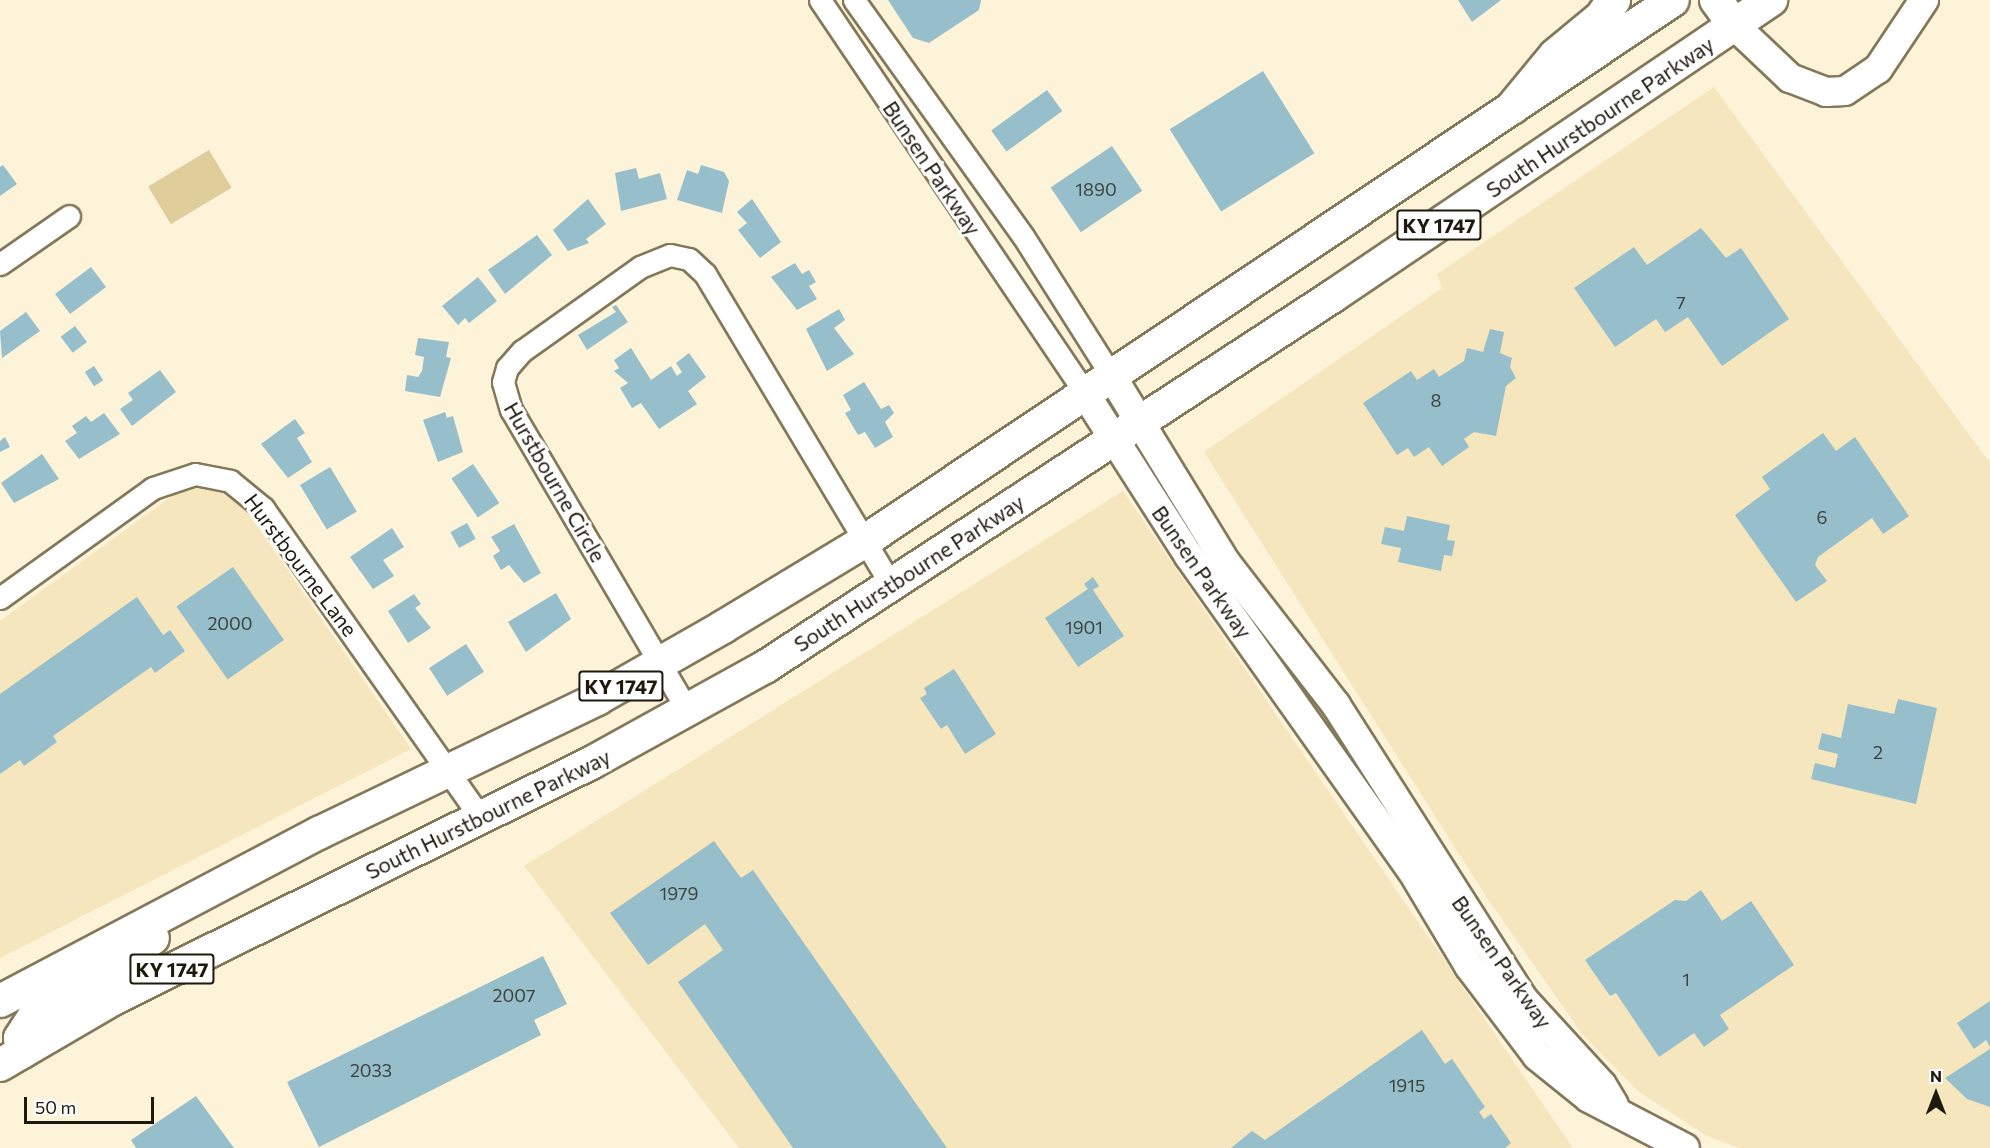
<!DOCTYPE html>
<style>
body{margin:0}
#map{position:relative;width:1990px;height:1148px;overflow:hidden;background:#fdf3d9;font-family:Commissioner,sans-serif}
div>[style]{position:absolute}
.built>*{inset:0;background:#f5e6be}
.green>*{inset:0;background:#dfcd9b;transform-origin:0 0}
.building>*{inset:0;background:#97becb;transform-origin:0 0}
.roads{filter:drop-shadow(2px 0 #83785a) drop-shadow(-2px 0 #83785a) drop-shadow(0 2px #83785a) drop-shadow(0 -2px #83785a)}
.street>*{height:21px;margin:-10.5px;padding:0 10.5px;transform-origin:10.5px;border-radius:10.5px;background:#fff}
.secondary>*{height:28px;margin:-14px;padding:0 14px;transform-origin:14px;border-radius:14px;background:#fff}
.primary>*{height:32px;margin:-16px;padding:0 16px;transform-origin:16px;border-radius:16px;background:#fff}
.highway>*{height:33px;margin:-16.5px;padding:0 16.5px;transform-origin:16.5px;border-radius:16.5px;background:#fff}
span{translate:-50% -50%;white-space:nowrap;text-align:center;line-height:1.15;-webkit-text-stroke:6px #fff;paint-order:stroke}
.number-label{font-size:18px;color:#3c423c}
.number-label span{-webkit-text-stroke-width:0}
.shield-label span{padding:2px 4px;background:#fff;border:2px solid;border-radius:4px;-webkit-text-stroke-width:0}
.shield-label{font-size:20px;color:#1d190d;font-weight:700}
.street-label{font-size:21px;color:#1d190d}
.north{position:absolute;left:1906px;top:1064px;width:60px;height:60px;-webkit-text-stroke:4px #fff;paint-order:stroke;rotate:0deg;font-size:16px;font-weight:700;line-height:24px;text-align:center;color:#1d190d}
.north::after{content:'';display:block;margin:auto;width:21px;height:27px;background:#1d190d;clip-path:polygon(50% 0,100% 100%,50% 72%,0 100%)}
.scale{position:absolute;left:24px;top:1097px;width:130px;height:27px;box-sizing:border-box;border:3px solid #1d190d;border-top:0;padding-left:8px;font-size:18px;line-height:21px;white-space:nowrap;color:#1d190d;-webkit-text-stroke:4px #fff;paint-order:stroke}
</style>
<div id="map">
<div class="built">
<i style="clip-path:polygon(1714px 87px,1990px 463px,1990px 1148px,1739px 1148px,1707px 1136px,1639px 1092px,1582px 1034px,1485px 895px,1204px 452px,1442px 288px,1437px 274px)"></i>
<i style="clip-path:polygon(183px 488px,216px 488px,246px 510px,411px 749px,0 958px,0 621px)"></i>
<i style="clip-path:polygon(1123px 491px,1573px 1148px,739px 1148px,524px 866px)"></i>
</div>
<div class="green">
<i style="left:209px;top:150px;width:44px;height:71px;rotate:59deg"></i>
</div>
<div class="building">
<i style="clip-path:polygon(888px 0,981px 0,979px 10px,929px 43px,913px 38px)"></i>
<i style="clip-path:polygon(1458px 0,1501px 0,1472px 22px)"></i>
<i style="left:1263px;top:71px;width:97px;height:110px;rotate:58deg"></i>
<i style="left:1047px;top:90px;width:26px;height:69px;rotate:54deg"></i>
<i style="left:1112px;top:146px;width:54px;height:74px;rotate:56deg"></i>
<i style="clip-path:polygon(3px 165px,17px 184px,0 196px,0 167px)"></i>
<i style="clip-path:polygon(701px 165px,724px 172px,729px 181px,722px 213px,677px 200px,687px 170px,698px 174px)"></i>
<i style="clip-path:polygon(636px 168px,639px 179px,660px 173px,667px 199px,621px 211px,615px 173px)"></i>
<i style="clip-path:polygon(588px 199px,606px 224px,586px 239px,589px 243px,568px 251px,553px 230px)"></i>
<i style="clip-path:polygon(752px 199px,781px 242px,760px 258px,738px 230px,747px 223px,737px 212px)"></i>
<i style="clip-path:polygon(1701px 228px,1726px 258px,1741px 248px,1789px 319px,1722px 366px,1688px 317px,1665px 332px,1656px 319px,1615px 347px,1574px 288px,1634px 247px,1647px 265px)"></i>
<i style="clip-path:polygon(537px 235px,552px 255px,505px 294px,488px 270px)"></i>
<i style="clip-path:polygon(795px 263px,802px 274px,809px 270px,816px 282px,809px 286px,817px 299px,797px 310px,771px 277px)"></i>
<i style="left:91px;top:267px;width:25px;height:45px;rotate:53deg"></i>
<i style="clip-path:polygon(478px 277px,497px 301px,469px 323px,465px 318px,458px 325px,442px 306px)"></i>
<i style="clip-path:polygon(616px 305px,628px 322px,587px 350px,578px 335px,616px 312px,612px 307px)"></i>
<i style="clip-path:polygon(839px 309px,845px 320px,834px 328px,854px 354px,827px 371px,806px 329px)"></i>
<i style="clip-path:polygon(26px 312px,40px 331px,2px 358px,0 331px)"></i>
<i style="left:75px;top:326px;width:20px;height:18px;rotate:53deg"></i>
<i style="clip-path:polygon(1490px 329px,1504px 332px,1500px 353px,1512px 358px,1510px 367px,1516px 378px,1506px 386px,1496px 436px,1474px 432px,1464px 439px,1469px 447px,1442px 466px,1429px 447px,1414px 457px,1408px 448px,1397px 455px,1363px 403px,1411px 371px,1417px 380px,1434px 369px,1439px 377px,1464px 361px,1467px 348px,1483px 352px)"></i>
<i style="clip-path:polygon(418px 338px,449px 342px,446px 357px,451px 358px,440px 397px,405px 391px,407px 375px,418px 377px,422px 371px,424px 357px,415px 355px)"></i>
<i style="clip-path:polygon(631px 348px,651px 380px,671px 366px,677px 376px,682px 372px,676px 363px,689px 353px,706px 377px,688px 391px,697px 404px,659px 429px,641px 403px,632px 408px,620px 388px,628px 383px,614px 371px,619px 368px,614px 360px)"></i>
<i style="left:94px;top:366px;width:17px;height:11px;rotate:57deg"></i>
<i style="clip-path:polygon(160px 370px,176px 392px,132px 426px,120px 409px,133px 400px,128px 393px)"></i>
<i style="clip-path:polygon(864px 382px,881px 409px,889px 405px,894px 413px,885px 422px,893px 437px,875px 448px,865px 432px,858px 435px,845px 413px,851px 410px,843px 395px)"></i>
<i style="clip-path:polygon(445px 412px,447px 418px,453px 416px,463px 452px,438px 462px,423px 420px)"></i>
<i style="clip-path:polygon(104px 413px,120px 434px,79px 459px,65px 441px,77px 433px,72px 426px,86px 416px,91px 422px)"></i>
<i style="clip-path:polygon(295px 419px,305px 433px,297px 438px,312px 462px,288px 478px,261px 444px)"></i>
<i style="clip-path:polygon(1823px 433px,1836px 451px,1855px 437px,1909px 516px,1883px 534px,1872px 518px,1818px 557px,1815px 565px,1827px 581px,1796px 602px,1735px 515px,1770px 489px,1762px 477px)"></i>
<i style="clip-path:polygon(5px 437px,10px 447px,0 452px,0 441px)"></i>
<i style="clip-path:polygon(42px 454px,59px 479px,14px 503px,1px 483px)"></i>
<i style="left:473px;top:464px;width:47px;height:26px;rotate:56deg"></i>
<i style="left:330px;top:467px;width:52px;height:35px;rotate:59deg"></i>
<i style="clip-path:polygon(1407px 516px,1450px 525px,1447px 540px,1455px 541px,1452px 556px,1444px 555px,1441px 571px,1398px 562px,1401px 548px,1381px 544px,1385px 527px,1404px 531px)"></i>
<i style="left:467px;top:523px;width:18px;height:19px;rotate:61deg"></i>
<i style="clip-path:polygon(514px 524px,541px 573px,524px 583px,509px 565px,501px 570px,493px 556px,500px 551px,491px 537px)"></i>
<i style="clip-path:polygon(392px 528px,404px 547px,383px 560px,394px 576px,373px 589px,350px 557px)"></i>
<i style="left:233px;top:567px;width:89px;height:69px;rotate:55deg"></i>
<i style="clip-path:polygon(1093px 577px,1099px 586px,1093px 590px,1124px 636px,1078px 667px,1045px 618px,1088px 589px,1084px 584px)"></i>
<i style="clip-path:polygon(556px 593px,571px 619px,526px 652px,508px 622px)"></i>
<i style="clip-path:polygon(414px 594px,421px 604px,415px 608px,431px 628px,408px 643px,388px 611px)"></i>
<i style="clip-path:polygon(137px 597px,163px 635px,170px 630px,185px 651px,155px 673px,151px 667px,53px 736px,57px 742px,24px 766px,20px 760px,0 774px,0 694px)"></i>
<i style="left:466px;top:644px;width:33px;height:44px;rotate:57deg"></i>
<i style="clip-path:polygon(954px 669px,996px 734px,965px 754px,947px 725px,941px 729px,920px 698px,927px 694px,924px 688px)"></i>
<i style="clip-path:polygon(1898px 699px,1937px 708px,1916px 804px,1811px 779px,1815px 763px,1835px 768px,1838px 754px,1818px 749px,1822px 733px,1841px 738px,1848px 704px,1894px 714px)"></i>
<i style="clip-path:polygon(714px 841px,741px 878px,753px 870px,947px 1148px,793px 1148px,678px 982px,723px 950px,705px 924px,648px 965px,610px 913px)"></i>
<i style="clip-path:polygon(1701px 890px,1722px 921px,1751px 901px,1794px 965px,1720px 1015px,1729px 1029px,1704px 1047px,1694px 1033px,1659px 1057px,1616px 993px,1610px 996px,1585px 960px,1675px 900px,1686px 901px)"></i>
<i style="clip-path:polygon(543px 956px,567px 1004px,534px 1020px,541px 1035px,319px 1147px,287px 1082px)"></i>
<i style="clip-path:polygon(1990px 1001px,1990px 1047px,1986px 1040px,1974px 1049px,1957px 1023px)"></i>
<i style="clip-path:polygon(1422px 1030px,1445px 1064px,1452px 1059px,1485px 1107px,1479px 1112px,1484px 1119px,1491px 1114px,1511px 1143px,1505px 1148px,1231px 1148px,1252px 1131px,1265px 1140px)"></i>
<i style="clip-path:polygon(1990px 1049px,1990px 1107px,1967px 1099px,1945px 1078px)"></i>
<i style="clip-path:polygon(196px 1096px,234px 1148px,136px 1148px,131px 1140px)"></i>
</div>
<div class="roads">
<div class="street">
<i style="left:820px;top:0;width:473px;rotate:56deg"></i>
<i style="left:854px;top:0;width:290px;rotate:54.4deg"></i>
<i style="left:1023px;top:236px;width:165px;rotate:57.7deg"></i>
<i style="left:0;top:264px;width:84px;rotate:-34.8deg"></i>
<i style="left:0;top:598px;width:188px;rotate:-35.7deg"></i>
<i style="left:153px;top:488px;width:44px;rotate:-18.4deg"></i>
<i style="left:195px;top:474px;width:36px;rotate:11deg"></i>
<i style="left:230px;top:481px;width:43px;rotate:39.3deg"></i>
<i style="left:263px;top:508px;width:378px;rotate:54.9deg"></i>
<i style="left:689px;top:713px;width:351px;rotate:-120.4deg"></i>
<i style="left:511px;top:410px;width:29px;rotate:-106deg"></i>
<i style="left:503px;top:382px;width:15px;rotate:-74deg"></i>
<i style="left:507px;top:368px;width:23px;rotate:-49deg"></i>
<i style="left:522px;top:351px;width:145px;rotate:-35.4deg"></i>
<i style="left:640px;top:267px;width:32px;rotate:-22deg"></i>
<i style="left:670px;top:255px;width:19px;rotate:12deg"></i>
<i style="left:689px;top:259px;width:22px;rotate:43deg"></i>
<i style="left:705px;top:274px;width:365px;rotate:59.1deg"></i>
</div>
<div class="secondary">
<i style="left:1735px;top:26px;width:76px;rotate:43.4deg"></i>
<i style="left:1790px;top:78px;width:39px;rotate:21deg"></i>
<i style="left:1826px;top:92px;width:19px;rotate:-3deg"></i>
<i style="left:1845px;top:91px;width:40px;rotate:-34deg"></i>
<i style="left:1878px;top:69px;width:83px;rotate:-56.3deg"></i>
<i style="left:1111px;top:375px;width:222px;rotate:58.5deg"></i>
<i style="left:1227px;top:564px;width:178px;rotate:52.3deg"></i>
<i style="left:1336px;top:705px;width:350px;rotate:57.5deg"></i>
<i style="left:1524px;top:1000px;width:115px;rotate:47.5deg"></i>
<i style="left:1602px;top:1085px;width:23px;rotate:59deg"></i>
<i style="left:1084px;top:392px;width:195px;rotate:57.4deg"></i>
<i style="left:1189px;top:556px;width:384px;rotate:54.7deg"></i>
<i style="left:1411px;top:869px;width:113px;rotate:59.1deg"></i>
<i style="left:1469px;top:966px;width:113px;rotate:52.9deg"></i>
<i style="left:1537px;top:1056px;width:67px;rotate:38.9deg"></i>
<i style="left:1589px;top:1098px;width:108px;rotate:27.5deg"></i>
</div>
<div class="primary">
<i style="left:1716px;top:0;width:32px;rotate:54deg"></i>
<i style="left:0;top:1001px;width:361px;rotate:-27.8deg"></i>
<i style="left:319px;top:833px;width:309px;rotate:-25.7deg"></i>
<i style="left:597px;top:699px;width:145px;rotate:-29.7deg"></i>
<i style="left:723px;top:627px;width:166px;rotate:-31.2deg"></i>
<i style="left:865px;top:541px;width:972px;rotate:-33.8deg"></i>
<i style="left:22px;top:1052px;width:14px;rotate:-98deg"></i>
<i style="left:20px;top:1038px;width:24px;rotate:-57deg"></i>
<i style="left:33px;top:1018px;width:144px;rotate:-33.7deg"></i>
<i style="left:0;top:1065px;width:131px;rotate:-30.3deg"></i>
<i style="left:113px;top:999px;width:533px;rotate:-26.28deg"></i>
<i style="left:591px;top:763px;width:199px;rotate:-28.9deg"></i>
<i style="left:765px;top:667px;width:678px;rotate:-33.15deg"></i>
<i style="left:1333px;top:296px;width:529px;rotate:-34.05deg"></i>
</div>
<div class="highway">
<i style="left:1512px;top:107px;width:67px;rotate:-50.4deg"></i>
<i style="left:1555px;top:55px;width:60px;rotate:-39.6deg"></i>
<i style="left:1601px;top:17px;width:21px;rotate:-55deg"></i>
</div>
</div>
<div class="number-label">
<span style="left:1096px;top:189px">1890</span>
<span style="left:1681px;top:302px">7</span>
<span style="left:1436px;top:400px">8</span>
<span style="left:1822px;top:517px">6</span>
<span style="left:230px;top:623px">2000</span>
<span style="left:1084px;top:627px">1901</span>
<span style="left:1878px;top:752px">2</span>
<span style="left:679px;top:893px">1979</span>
<span style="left:1686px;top:979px">1</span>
<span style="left:514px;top:995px">2007</span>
<span style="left:371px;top:1070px">2033</span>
<span style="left:1407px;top:1085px">1915</span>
</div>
<div class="shield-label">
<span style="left:1439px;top:225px">KY 1747</span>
<span style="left:621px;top:686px">KY 1747</span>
<span style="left:172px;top:969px">KY 1747</span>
</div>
<div class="street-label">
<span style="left:1600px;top:117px;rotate:-34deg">South Hurstbourne Parkway</span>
<span style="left:932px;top:168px;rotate:56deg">Bunsen Parkway</span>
<span style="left:555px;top:482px;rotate:60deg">Hurstbourne Circle</span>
<span style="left:301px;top:565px;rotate:53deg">Hurstbourne Lane</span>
<span style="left:1202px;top:572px;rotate:55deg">Bunsen Parkway</span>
<span style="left:909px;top:573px;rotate:-33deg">South Hurstbourne Parkway</span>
<span style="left:488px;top:814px;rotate:-26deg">South Hurstbourne Parkway</span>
<span style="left:1502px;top:962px;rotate:55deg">Bunsen Parkway</span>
</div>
<div class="north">N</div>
<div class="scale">50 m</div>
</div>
